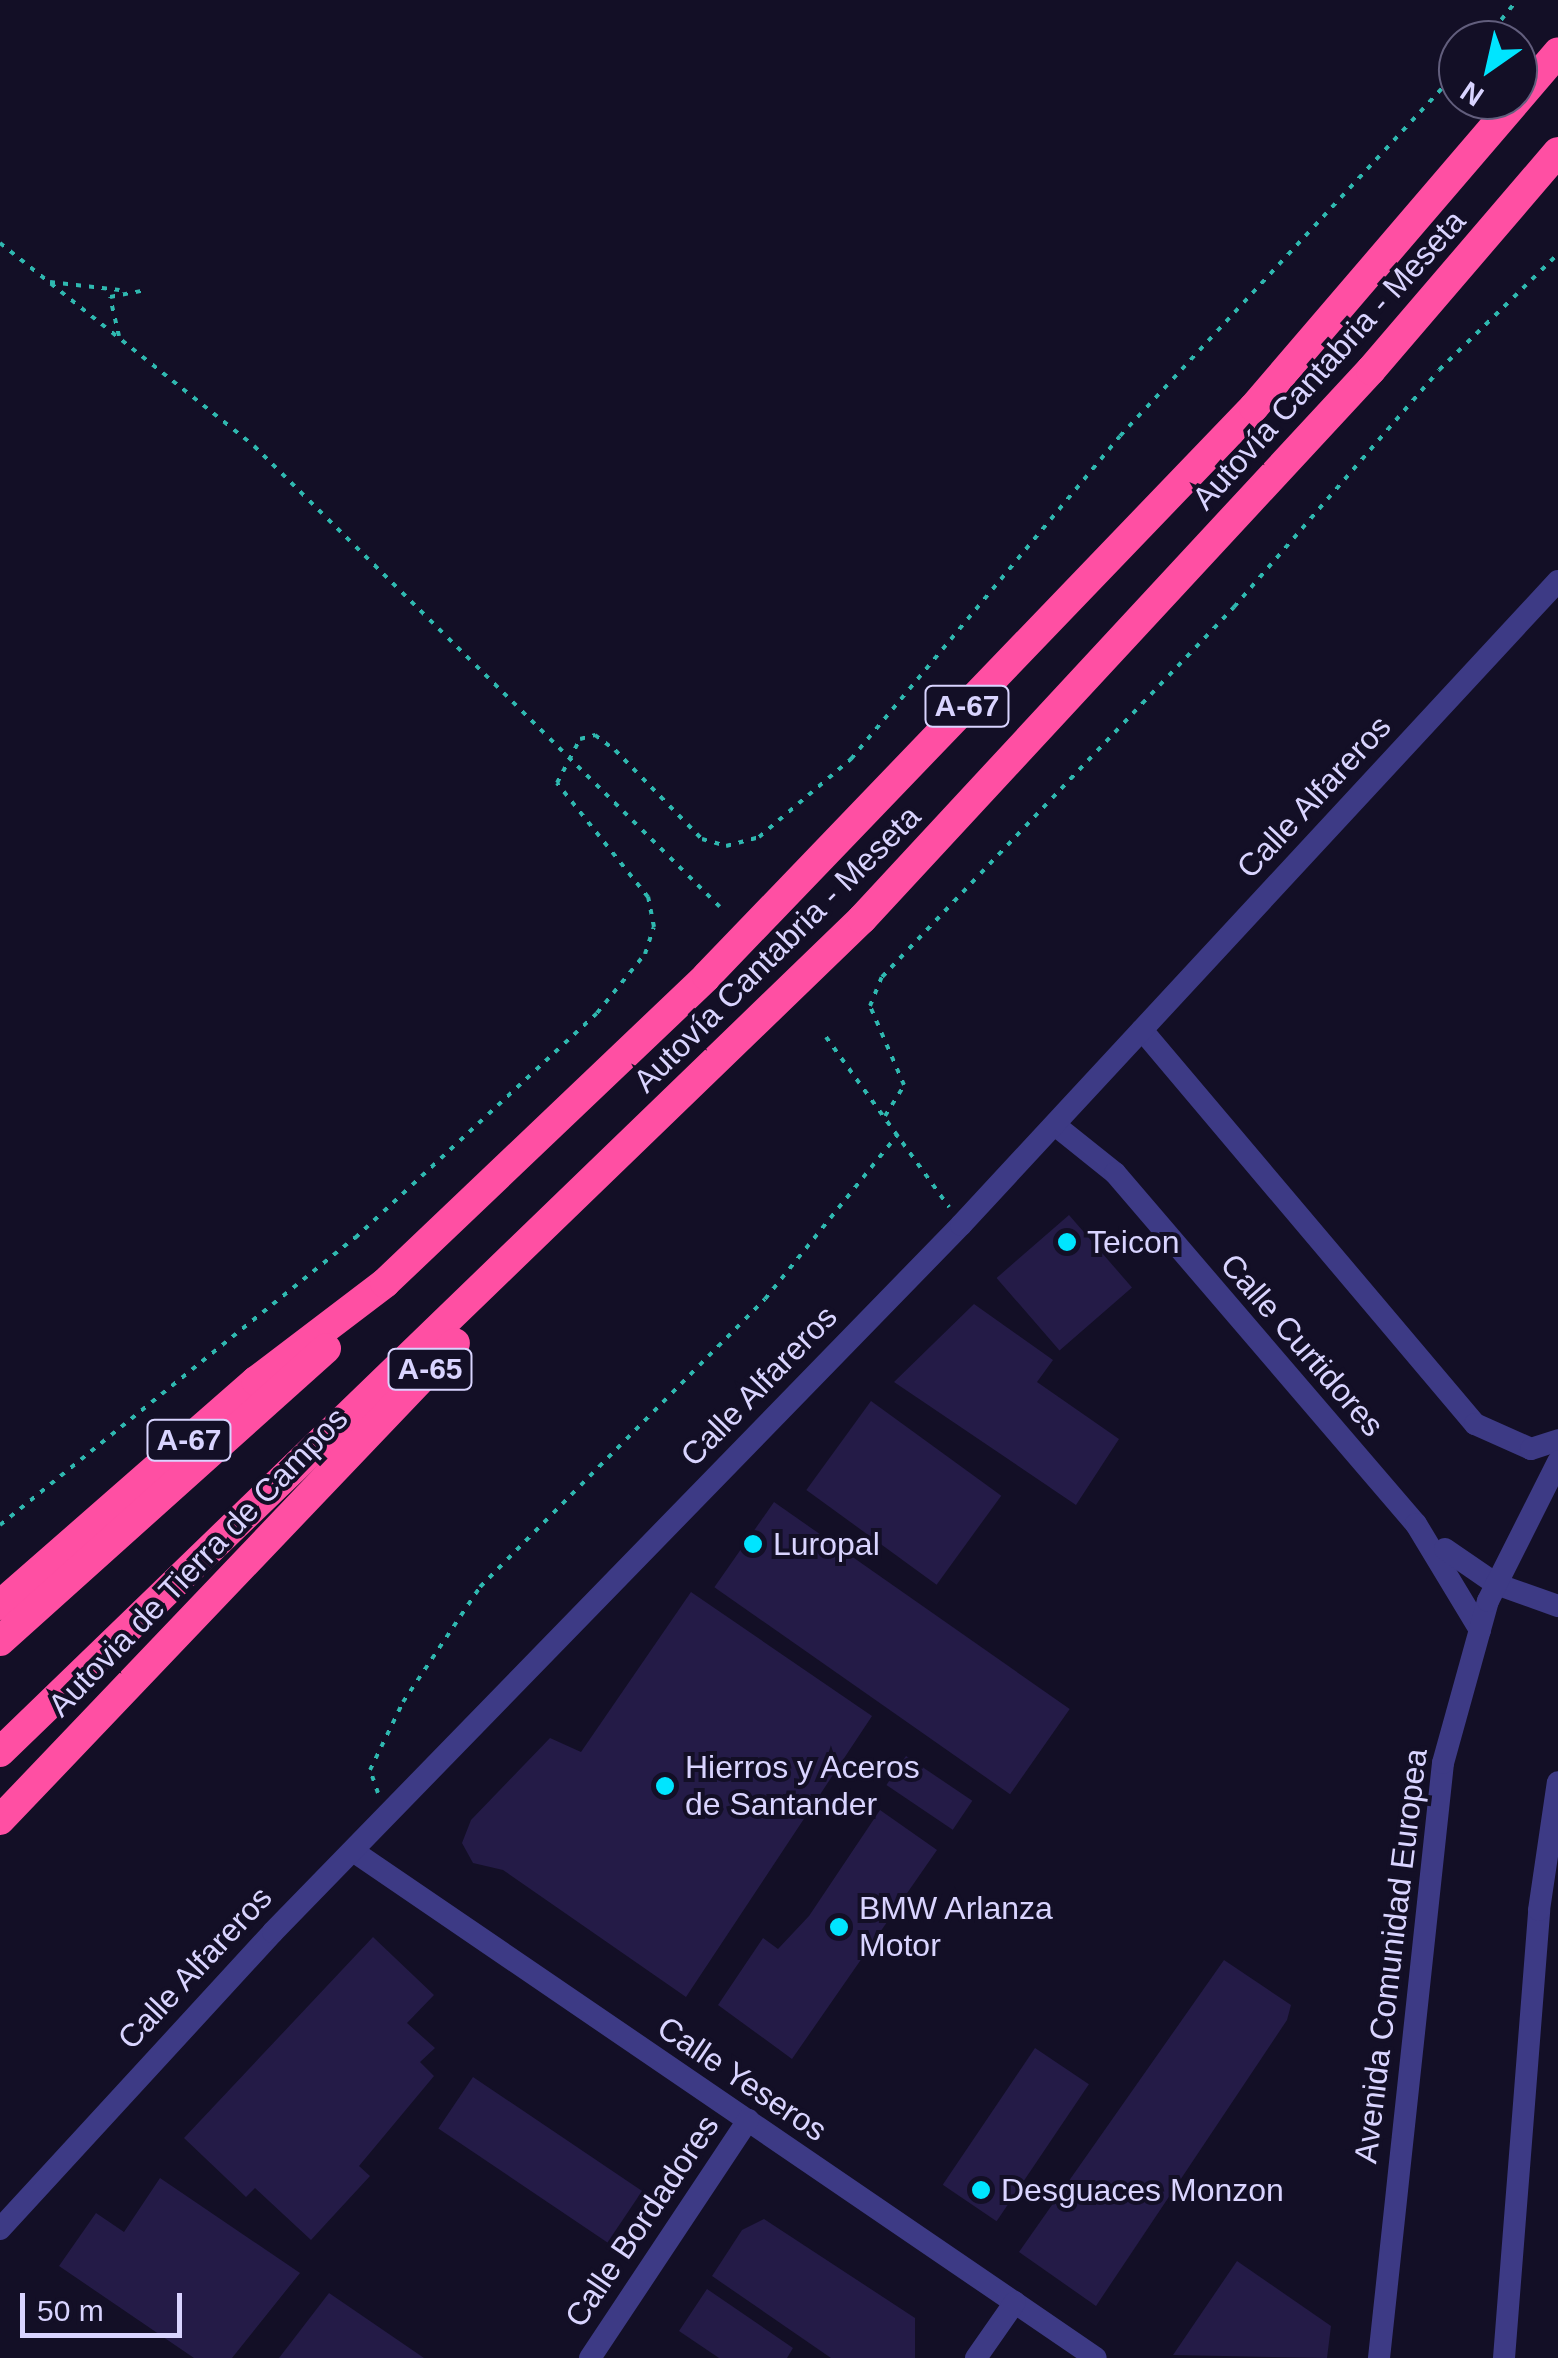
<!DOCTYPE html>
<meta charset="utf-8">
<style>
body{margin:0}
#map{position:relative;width:1558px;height:2358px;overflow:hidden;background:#130f26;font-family:Arial,sans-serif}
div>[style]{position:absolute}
.building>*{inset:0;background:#241b47;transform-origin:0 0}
.path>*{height:4px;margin-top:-2px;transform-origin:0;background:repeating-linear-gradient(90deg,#2fb8b0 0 5px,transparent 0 13px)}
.minor>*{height:22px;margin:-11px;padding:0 11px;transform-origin:11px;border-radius:11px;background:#3d3a85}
.highway>*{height:30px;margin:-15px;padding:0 15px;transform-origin:15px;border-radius:15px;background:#ff4fa3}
.dots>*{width:28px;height:28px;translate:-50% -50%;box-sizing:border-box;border:5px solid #130f26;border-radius:50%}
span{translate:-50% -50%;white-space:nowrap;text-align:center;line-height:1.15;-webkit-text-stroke:8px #130f26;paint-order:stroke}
.shield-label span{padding:2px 8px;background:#130f26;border:2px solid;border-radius:8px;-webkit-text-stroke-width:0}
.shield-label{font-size:30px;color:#d9d4ff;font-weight:700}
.street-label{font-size:32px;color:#d9d4ff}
.poi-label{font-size:32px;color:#d9d4ff}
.left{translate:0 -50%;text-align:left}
.north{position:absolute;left:1438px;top:20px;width:100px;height:100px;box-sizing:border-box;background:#130f26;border:2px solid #625e7d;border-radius:50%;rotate:214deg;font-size:28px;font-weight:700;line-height:40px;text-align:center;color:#d9d4ff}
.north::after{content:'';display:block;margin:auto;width:35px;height:45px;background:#00e5ff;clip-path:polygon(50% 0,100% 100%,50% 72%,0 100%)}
.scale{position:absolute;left:20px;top:2293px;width:162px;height:45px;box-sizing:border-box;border:5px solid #d9d4ff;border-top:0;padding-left:12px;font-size:30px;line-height:35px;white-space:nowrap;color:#d9d4ff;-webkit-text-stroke:8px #130f26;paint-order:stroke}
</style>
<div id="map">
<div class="building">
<i style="left:1069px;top:1215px;width:96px;height:96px;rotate:49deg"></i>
<i style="clip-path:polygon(974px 1304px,1053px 1360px,1037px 1382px,1119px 1439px,1076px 1505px,894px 1382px)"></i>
<i style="left:871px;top:1401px;width:161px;height:110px;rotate:36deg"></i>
<i style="left:774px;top:1502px;width:361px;height:104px;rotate:35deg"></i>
<i style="clip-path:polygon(691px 1592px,872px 1716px,686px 1997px,503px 1870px,473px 1863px,462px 1843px,471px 1820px,550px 1738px,581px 1752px)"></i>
<i style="left:906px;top:1756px;width:80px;height:35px;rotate:34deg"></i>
<i style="clip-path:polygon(880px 1810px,937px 1850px,792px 2059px,718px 2005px,763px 1938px,778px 1949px,809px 1916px)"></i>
<i style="clip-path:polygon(373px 1937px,434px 1995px,407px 2023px,435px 2048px,420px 2062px,434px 2076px,359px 2166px,370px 2176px,311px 2240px,255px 2188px,246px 2197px,184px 2138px)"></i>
<i style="clip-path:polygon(1224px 1960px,1291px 2005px,1287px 2020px,1096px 2306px,1019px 2252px)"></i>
<i style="left:1035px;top:2048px;width:65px;height:165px;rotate:34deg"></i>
<i style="left:473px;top:2077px;width:204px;height:62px;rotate:34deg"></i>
<i style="clip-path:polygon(160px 2178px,300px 2273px,232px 2358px,194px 2358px,59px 2266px,96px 2213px,124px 2232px)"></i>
<i style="clip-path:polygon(764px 2219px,915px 2318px,915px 2358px,831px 2358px,712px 2276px,742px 2230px)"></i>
<i style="clip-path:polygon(1237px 2261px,1331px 2326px,1327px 2358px,1173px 2355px)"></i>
<i style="clip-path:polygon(707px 2289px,793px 2348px,787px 2358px,719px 2358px,679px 2331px)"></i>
<i style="clip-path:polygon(329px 2293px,424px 2358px,279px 2358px)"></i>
</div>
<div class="path">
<i style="left:1485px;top:40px;width:51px;rotate:-51.3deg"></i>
<i style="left:0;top:243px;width:325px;rotate:38.6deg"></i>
<i style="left:254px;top:446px;width:655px;rotate:44.69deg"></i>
<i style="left:50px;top:282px;width:70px;rotate:6.5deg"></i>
<i style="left:119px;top:336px;width:40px;rotate:-103deg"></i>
<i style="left:110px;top:297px;width:36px;rotate:-11deg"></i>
<i style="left:826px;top:1037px;width:210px;rotate:54.1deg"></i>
<i style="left:885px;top:1116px;width:36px;rotate:-58deg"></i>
<i style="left:904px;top:1085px;width:86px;rotate:-113.3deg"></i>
<i style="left:870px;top:1006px;width:31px;rotate:-68deg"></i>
<i style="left:882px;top:977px;width:511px;rotate:-46.43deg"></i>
<i style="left:1234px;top:607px;width:313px;rotate:-49.1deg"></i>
<i style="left:1439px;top:370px;width:166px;rotate:-44.3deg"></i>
<i style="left:0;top:1525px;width:457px;rotate:-39deg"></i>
<i style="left:355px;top:1238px;width:330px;rotate:-42.9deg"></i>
<i style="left:597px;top:1013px;width:76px;rotate:-50.9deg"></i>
<i style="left:645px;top:954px;width:28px;rotate:-72deg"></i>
<i style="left:654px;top:927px;width:31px;rotate:-101deg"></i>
<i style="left:648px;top:897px;width:146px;rotate:-128.6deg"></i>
<i style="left:557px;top:783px;width:50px;rotate:-62.4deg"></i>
<i style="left:580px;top:739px;width:16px;rotate:-15deg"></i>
<i style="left:595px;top:735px;width:25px;rotate:37deg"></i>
<i style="left:615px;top:750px;width:124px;rotate:45.7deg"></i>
<i style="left:702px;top:839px;width:25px;rotate:16deg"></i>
<i style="left:726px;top:846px;width:34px;rotate:-15deg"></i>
<i style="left:759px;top:837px;width:121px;rotate:-40.3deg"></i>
<i style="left:851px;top:759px;width:420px;rotate:-50.2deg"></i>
<i style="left:1120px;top:436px;width:497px;rotate:-47.2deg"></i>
<i style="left:378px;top:1793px;width:24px;rotate:-109deg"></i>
<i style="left:370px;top:1770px;width:76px;rotate:-64.1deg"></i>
<i style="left:403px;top:1702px;width:138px;rotate:-56.2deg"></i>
<i style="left:480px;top:1587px;width:405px;rotate:-45.3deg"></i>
<i style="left:765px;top:1299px;width:212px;rotate:-51.1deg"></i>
</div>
<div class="minor">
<i style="left:1142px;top:1030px;width:516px;rotate:49.8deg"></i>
<i style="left:1475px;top:1424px;width:61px;rotate:24.1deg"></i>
<i style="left:1531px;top:1449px;width:28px;rotate:-18deg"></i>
<i style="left:1055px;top:1125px;width:77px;rotate:38.7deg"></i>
<i style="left:1115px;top:1173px;width:462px;rotate:49.4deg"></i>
<i style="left:1416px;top:1524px;width:124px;rotate:58.9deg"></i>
<i style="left:1445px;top:1549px;width:62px;rotate:34.5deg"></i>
<i style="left:1496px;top:1584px;width:66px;rotate:19.5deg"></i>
<i style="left:353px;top:1851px;width:899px;rotate:34.31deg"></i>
<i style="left:0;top:2229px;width:403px;rotate:-47.4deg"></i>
<i style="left:273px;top:1932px;width:987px;rotate:-45.78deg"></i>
<i style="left:961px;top:1225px;width:878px;rotate:-47.17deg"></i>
<i style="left:590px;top:2358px;width:286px;rotate:-56.4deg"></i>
<i style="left:976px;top:2358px;width:68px;rotate:-55.1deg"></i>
<i style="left:1379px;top:2358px;width:598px;rotate:-83.86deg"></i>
<i style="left:1443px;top:1763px;width:168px;rotate:-74.5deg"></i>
<i style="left:1488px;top:1601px;width:156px;rotate:-63.3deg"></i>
<i style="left:1504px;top:2358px;width:449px;rotate:-85.5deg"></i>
<i style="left:1539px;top:1910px;width:129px;rotate:-81.6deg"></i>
</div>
<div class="highway">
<i style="left:0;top:1605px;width:340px;rotate:-41.2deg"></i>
<i style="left:256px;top:1381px;width:162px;rotate:-37.2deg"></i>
<i style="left:385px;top:1283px;width:445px;rotate:-43.6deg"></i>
<i style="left:707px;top:976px;width:789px;rotate:-46.13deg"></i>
<i style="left:1254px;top:407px;width:467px;rotate:-49.4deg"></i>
<i style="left:0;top:1641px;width:438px;rotate:-41.9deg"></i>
<i style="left:0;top:1752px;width:1199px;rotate:-44.02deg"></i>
<i style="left:862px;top:919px;width:749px;rotate:-47.17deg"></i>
<i style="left:1371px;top:370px;width:287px;rotate:-49.4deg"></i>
<i style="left:0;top:1820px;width:659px;rotate:-46.35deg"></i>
</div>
<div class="dots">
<i style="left:1067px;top:1242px;background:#00e5ff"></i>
<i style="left:753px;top:1544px;background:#00e5ff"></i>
<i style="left:665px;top:1786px;background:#00e5ff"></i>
<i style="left:839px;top:1927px;background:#00e5ff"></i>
<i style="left:981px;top:2190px;background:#00e5ff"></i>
</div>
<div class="shield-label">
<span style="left:967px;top:706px">A-67</span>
<span style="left:430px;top:1369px">A-65</span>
<span style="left:189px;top:1440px">A-67</span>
</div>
<div class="street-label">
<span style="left:1329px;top:360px;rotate:-48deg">Autovía Cantabria - Meseta</span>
<span style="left:1314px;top:797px;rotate:-47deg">Calle Alfareros</span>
<span style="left:777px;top:949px;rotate:-45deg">Autovía Cantabria - Meseta</span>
<span style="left:1302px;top:1345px;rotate:49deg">Calle Curtidores</span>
<span style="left:759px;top:1386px;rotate:-46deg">Calle Alfareros</span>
<span style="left:198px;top:1562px;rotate:-46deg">Autovia de Tierra de Campos</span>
<span style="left:1391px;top:1956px;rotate:-83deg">Avenida Comunidad Europea</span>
<span style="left:195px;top:1968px;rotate:-47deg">Calle Alfareros</span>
<span style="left:742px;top:2079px;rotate:34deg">Calle Yeseros</span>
<span style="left:642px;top:2221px;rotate:-56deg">Calle Bordadores</span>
</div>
<div class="poi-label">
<span class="left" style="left:1087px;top:1242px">Teicon</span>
<span class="left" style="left:773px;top:1544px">Luropal</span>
<span class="left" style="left:685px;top:1786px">Hierros y Aceros<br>de Santander</span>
<span class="left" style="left:859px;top:1927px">BMW Arlanza<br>Motor</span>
<span class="left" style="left:1001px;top:2190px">Desguaces Monzon</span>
</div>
<div class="north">N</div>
<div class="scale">50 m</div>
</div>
